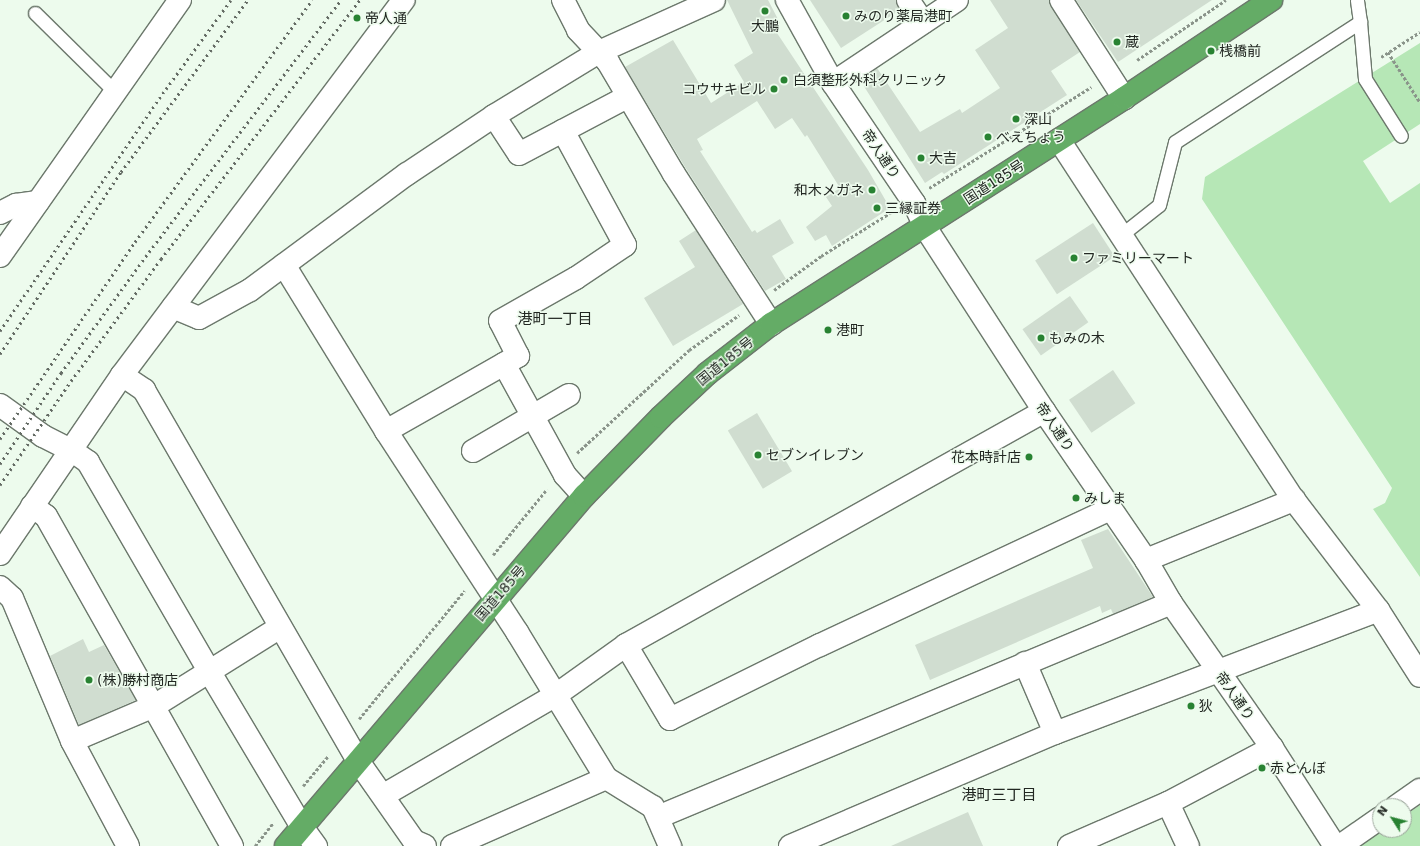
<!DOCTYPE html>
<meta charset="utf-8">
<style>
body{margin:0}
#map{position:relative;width:1420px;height:846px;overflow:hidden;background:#edfbed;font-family:"DejaVu Sans","Noto Sans JP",sans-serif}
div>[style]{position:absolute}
.water>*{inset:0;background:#b6e7b6}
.pier>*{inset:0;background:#edfbed}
.building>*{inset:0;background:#d0ddd0;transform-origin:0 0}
.path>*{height:2.5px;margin-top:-1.25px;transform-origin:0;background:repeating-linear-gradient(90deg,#8a948a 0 3px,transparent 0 5px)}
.roads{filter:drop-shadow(1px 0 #6c786c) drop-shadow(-1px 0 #6c786c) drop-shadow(0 1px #6c786c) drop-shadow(0 -1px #6c786c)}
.lane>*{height:13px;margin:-6.5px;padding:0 6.5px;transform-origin:6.5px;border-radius:6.5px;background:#fff}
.street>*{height:22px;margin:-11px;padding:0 11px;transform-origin:11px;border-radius:11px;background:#fff}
.secondary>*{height:22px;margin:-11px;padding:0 11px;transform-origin:11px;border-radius:11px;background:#fff}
.highway>*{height:22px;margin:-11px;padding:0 11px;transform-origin:11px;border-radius:11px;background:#64ac66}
.rail>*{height:3px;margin-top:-1.5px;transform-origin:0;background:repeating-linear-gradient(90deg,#646b64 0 2px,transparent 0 6px)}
.dots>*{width:11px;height:11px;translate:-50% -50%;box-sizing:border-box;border:2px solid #edfbed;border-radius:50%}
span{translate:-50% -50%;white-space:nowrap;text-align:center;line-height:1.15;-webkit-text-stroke:3px #edfbed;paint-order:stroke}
.poi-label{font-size:14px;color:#222722}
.left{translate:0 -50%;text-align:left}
.right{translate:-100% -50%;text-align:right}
.street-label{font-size:14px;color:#222722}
.neighbourhood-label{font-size:15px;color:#222722}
.north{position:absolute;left:1372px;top:798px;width:40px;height:40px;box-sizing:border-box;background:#edfbed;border:1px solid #9ca69c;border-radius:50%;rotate:306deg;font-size:11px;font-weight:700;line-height:16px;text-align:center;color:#222722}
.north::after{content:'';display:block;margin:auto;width:14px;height:18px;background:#288232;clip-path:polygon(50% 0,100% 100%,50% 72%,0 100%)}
</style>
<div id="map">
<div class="water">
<i style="clip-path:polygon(1420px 43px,1420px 577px,1373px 509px,1385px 503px,1392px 488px,1202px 199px,1205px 177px)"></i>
<i style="clip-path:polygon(1420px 805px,1420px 846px,1360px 846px,1383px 830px,1404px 830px,1404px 816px)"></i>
</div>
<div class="pier">
<i style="clip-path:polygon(1420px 124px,1420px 183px,1390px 203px,1363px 161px)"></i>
</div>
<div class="building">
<i style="clip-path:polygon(727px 0,768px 0,780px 23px,773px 27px,868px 170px,890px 208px,832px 246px,826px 235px,815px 241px,806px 227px,832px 206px,826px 197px,840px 188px,807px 135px,805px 137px,792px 118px,775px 129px,757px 101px,697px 139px,703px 150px,700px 151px,752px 232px,755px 230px,757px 233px,780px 219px,794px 243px,772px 256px,786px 279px,765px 291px,685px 167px,625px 67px,673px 40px,711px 103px,744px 82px,734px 65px,753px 53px)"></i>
<i style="clip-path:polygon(810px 0,896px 0,900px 10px,841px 48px)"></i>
<i style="clip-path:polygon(990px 0,1049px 0,1080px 52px,1051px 71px,1067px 95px,944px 174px,942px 172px,925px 183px,860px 80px,877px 68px,920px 132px,960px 109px,962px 113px,1000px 88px,975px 50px,1008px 28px)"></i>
<i style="clip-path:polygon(1076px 0,1212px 0,1118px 62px)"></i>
<i style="left:1093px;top:223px;width:40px;height:69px;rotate:57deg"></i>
<i style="clip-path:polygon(696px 230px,743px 304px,673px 346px,644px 298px,695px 267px,679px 241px)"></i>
<i style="left:1070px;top:296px;width:32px;height:58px;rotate:55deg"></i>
<i style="left:1113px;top:370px;width:40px;height:53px;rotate:56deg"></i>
<i style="left:757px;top:413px;width:68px;height:34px;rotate:59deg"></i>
<i style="clip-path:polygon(1108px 529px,1153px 597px,1113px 614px,1111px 609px,1102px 613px,1100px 606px,930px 680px,915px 645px,1093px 568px,1081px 540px)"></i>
<i style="clip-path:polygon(83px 639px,89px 652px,104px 645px,136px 700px,79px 725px,50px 656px)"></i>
<i style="clip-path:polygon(968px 812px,983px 846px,891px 846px)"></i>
</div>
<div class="path">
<i style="left:1388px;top:52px;width:59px;rotate:57.4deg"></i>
<i style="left:1381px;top:57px;width:46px;rotate:-32.7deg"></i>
<i style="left:1137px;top:60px;width:107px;rotate:-34deg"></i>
<i style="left:929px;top:188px;width:191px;rotate:-31.9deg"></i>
<i style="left:774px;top:290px;width:58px;rotate:-35.9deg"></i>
<i style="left:821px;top:256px;width:85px;rotate:-32deg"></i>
<i style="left:577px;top:453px;width:152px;rotate:-42.6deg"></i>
<i style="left:689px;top:350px;width:61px;rotate:-35deg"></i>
<i style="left:493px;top:555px;width:85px;rotate:-50.7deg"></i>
<i style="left:359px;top:719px;width:166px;rotate:-50.6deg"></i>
<i style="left:303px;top:786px;width:40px;rotate:-50deg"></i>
<i style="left:255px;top:846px;width:29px;rotate:-52deg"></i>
</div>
<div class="roads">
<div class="lane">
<i style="left:35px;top:13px;width:112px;rotate:44.6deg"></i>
<i style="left:1360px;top:22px;width:57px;rotate:85deg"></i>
<i style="left:1365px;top:79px;width:67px;rotate:57.7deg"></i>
<i style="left:1121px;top:235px;width:48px;rotate:-38.3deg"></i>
<i style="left:1159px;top:205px;width:65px;rotate:-75.7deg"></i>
<i style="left:1175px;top:142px;width:221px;rotate:-33deg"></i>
<i style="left:1360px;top:22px;width:22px;rotate:-98deg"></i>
</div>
<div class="street">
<i style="left:563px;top:0;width:34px;rotate:63deg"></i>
<i style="left:578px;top:30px;width:44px;rotate:46.8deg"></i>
<i style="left:608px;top:62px;width:130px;rotate:59.5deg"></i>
<i style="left:674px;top:174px;width:179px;rotate:57.1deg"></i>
<i style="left:787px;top:0;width:95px;rotate:61deg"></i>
<i style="left:833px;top:83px;width:145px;rotate:56deg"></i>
<i style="left:914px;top:203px;width:26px;rotate:65deg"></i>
<i style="left:908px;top:0;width:27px;rotate:56deg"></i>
<i style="left:1061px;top:0;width:117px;rotate:57.3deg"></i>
<i style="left:833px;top:83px;width:149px;rotate:-33.8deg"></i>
<i style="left:494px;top:116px;width:45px;rotate:56.7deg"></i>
<i style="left:519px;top:154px;width:122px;rotate:-27.8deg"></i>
<i style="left:0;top:213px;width:18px;rotate:-27deg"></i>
<i style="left:16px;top:205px;width:22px;rotate:-8deg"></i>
<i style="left:0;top:256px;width:313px;rotate:-54.9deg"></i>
<i style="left:284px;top:265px;width:195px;rotate:58.4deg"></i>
<i style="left:386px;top:431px;width:240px;rotate:56.9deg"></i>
<i style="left:517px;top:632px;width:171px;rotate:58.6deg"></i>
<i style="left:173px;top:307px;width:28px;rotate:23deg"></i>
<i style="left:199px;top:318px;width:58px;rotate:-28.8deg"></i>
<i style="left:250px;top:290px;width:195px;rotate:-36.5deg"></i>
<i style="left:407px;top:174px;width:105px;rotate:-33.7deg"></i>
<i style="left:494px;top:116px;width:123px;rotate:-31.4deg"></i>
<i style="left:599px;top:52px;width:126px;rotate:-24.3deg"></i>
<i style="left:504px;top:364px;width:127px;rotate:61.2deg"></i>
<i style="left:565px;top:475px;width:28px;rotate:48deg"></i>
<i style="left:122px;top:375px;width:27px;rotate:34deg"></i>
<i style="left:144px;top:390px;width:428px;rotate:60deg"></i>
<i style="left:358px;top:761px;width:98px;rotate:55deg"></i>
<i style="left:414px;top:841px;width:12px;rotate:24deg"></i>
<i style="left:0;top:405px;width:53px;rotate:35.8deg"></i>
<i style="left:43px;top:436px;width:31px;rotate:27deg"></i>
<i style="left:71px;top:450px;width:21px;rotate:35deg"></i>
<i style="left:88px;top:462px;width:241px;rotate:59.9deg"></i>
<i style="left:209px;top:671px;width:182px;rotate:59.2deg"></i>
<i style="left:302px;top:827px;width:24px;rotate:54deg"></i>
<i style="left:386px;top:431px;width:152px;rotate:-29.6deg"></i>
<i style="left:518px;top:356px;width:39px;rotate:-117deg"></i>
<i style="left:500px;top:321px;width:87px;rotate:-29.5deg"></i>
<i style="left:576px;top:278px;width:59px;rotate:-34deg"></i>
<i style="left:625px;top:245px;width:130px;rotate:-118.5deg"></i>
<i style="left:473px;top:451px;width:111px;rotate:-30.3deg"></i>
<i style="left:32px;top:506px;width:17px;rotate:36deg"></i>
<i style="left:46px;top:516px;width:379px;rotate:60.6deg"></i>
<i style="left:1146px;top:560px;width:160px;rotate:-22.1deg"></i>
<i style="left:0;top:587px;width:16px;rotate:43deg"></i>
<i style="left:12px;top:598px;width:155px;rotate:67.2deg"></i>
<i style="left:72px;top:741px;width:119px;rotate:61.9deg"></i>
<i style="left:626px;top:645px;width:86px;rotate:59.3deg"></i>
<i style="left:670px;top:719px;width:167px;rotate:-26.3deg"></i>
<i style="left:820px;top:645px;width:320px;rotate:-25.1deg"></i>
<i style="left:1025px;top:663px;width:76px;rotate:66.8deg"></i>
<i style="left:72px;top:741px;width:89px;rotate:-23.1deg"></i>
<i style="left:154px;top:706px;width:147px;rotate:-32deg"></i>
<i style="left:384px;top:795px;width:199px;rotate:-30.2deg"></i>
<i style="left:556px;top:695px;width:86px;rotate:-35.5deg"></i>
<i style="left:626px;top:645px;width:479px;rotate:-29.2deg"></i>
<i style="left:1168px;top:803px;width:47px;rotate:65.1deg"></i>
<i style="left:1397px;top:806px;width:28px;rotate:-35deg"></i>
<i style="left:658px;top:817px;width:556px;rotate:-22.64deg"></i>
<i style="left:452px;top:846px;width:168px;rotate:-23.8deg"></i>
<i style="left:606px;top:778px;width:55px;rotate:31.7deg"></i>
<i style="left:653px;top:807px;width:43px;rotate:66.4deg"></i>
<i style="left:790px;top:846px;width:288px;rotate:-23.1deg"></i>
<i style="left:1055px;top:733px;width:346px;rotate:-20.8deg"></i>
<i style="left:1378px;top:610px;width:78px;rotate:57.5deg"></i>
<i style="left:1069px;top:846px;width:108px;rotate:-23.5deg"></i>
<i style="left:1168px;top:803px;width:118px;rotate:-27.9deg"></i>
<i style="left:1340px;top:846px;width:49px;rotate:-35deg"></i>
</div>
<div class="secondary">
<i style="left:1059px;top:140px;width:430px;rotate:56.9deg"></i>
<i style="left:1294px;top:500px;width:138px;rotate:52.6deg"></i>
<i style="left:925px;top:227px;width:219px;rotate:57.1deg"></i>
<i style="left:1044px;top:411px;width:181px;rotate:55.6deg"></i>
<i style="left:1146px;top:560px;width:50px;rotate:59.8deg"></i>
<i style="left:1171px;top:603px;width:177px;rotate:55.1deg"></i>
<i style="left:1272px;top:748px;width:117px;rotate:57.3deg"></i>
<i style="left:0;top:554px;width:217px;rotate:-55.7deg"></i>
<i style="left:122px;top:375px;width:469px;rotate:-53.1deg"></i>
</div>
<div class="highway">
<i style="left:286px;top:846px;width:460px;rotate:-49.6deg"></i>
<i style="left:584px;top:496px;width:110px;rotate:-45.7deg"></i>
<i style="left:661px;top:417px;width:64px;rotate:-43.1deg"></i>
<i style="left:708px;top:373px;width:80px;rotate:-37.9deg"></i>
<i style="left:771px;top:324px;width:419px;rotate:-32.6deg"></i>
<i style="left:1124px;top:98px;width:177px;rotate:-33.7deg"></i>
</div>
</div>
<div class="rail">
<i style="left:0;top:331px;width:293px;rotate:-55.6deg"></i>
<i style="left:166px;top:89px;width:110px;rotate:-53.9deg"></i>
<i style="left:0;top:354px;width:219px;rotate:-56.4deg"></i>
<i style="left:121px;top:172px;width:214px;rotate:-53.6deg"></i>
<i style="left:0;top:439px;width:239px;rotate:-55.6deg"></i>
<i style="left:135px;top:242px;width:300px;rotate:-53.8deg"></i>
<i style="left:0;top:464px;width:110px;rotate:-56.2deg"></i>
<i style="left:61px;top:373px;width:150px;rotate:-54deg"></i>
<i style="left:149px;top:252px;width:317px;rotate:-52.7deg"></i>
<i style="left:0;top:485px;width:126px;rotate:-55.7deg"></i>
<i style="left:71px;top:381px;width:152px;rotate:-53.6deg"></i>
<i style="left:161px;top:259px;width:327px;rotate:-52.5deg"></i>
</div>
<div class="dots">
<i style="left:765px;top:11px;background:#288232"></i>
<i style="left:846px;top:16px;background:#288232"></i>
<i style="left:357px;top:18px;background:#288232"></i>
<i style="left:1117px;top:42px;background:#288232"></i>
<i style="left:1211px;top:51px;background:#288232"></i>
<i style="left:784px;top:80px;background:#288232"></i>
<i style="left:774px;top:89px;background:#288232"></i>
<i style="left:1016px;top:119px;background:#288232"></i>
<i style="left:988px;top:137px;background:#288232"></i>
<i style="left:921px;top:158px;background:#288232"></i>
<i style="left:872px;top:190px;background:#288232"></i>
<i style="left:877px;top:208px;background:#288232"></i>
<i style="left:1074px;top:258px;background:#288232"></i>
<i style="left:828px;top:330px;background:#288232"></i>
<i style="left:1041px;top:338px;background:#288232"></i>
<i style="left:758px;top:455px;background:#288232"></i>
<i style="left:1029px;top:457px;background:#288232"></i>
<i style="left:1076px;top:498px;background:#288232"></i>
<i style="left:89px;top:680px;background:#288232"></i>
<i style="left:1191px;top:706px;background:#288232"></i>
<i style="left:1262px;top:768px;background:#288232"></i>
</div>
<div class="poi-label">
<span class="left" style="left:854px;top:16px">みのり薬局港町</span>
<span class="left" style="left:365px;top:18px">帝人通</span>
<span style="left:765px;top:26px">大鵬</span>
<span class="left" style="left:1125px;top:42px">蔵</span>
<span class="left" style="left:1219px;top:51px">桟橋前</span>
<span class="left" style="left:793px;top:80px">白須整形外科クリニック</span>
<span class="right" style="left:766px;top:89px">コウサキビル</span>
<span class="left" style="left:1024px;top:119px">深山</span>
<span class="left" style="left:996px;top:137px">べえちょう</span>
<span class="left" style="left:929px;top:158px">大吉</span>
<span class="right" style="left:864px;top:190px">和木メガネ</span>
<span class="left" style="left:885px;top:208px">三縁証券</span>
<span class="left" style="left:1082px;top:258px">ファミリーマート</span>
<span class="left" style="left:836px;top:330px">港町</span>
<span class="left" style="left:1049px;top:338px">もみの木</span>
<span class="left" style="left:766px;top:455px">セブンイレブン</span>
<span class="right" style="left:1021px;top:457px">花本時計店</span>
<span class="left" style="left:1084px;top:498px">みしま</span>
<span class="left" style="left:97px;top:680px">(株)勝村商店</span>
<span class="left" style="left:1199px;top:706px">狄</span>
<span class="left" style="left:1270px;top:768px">赤とんぼ</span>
</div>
<div class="street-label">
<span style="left:881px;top:154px;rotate:56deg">帝人通り</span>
<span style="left:994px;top:182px;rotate:-33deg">国道185号</span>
<span style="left:725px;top:361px;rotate:-39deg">国道185号</span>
<span style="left:1055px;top:427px;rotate:56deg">帝人通り</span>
<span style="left:500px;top:593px;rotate:-49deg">国道185号</span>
<span style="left:1235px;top:696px;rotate:55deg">帝人通り</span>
</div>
<div class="neighbourhood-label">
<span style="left:555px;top:320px">港町一丁目</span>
<span style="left:999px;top:796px">港町三丁目</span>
</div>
<div class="north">N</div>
</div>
